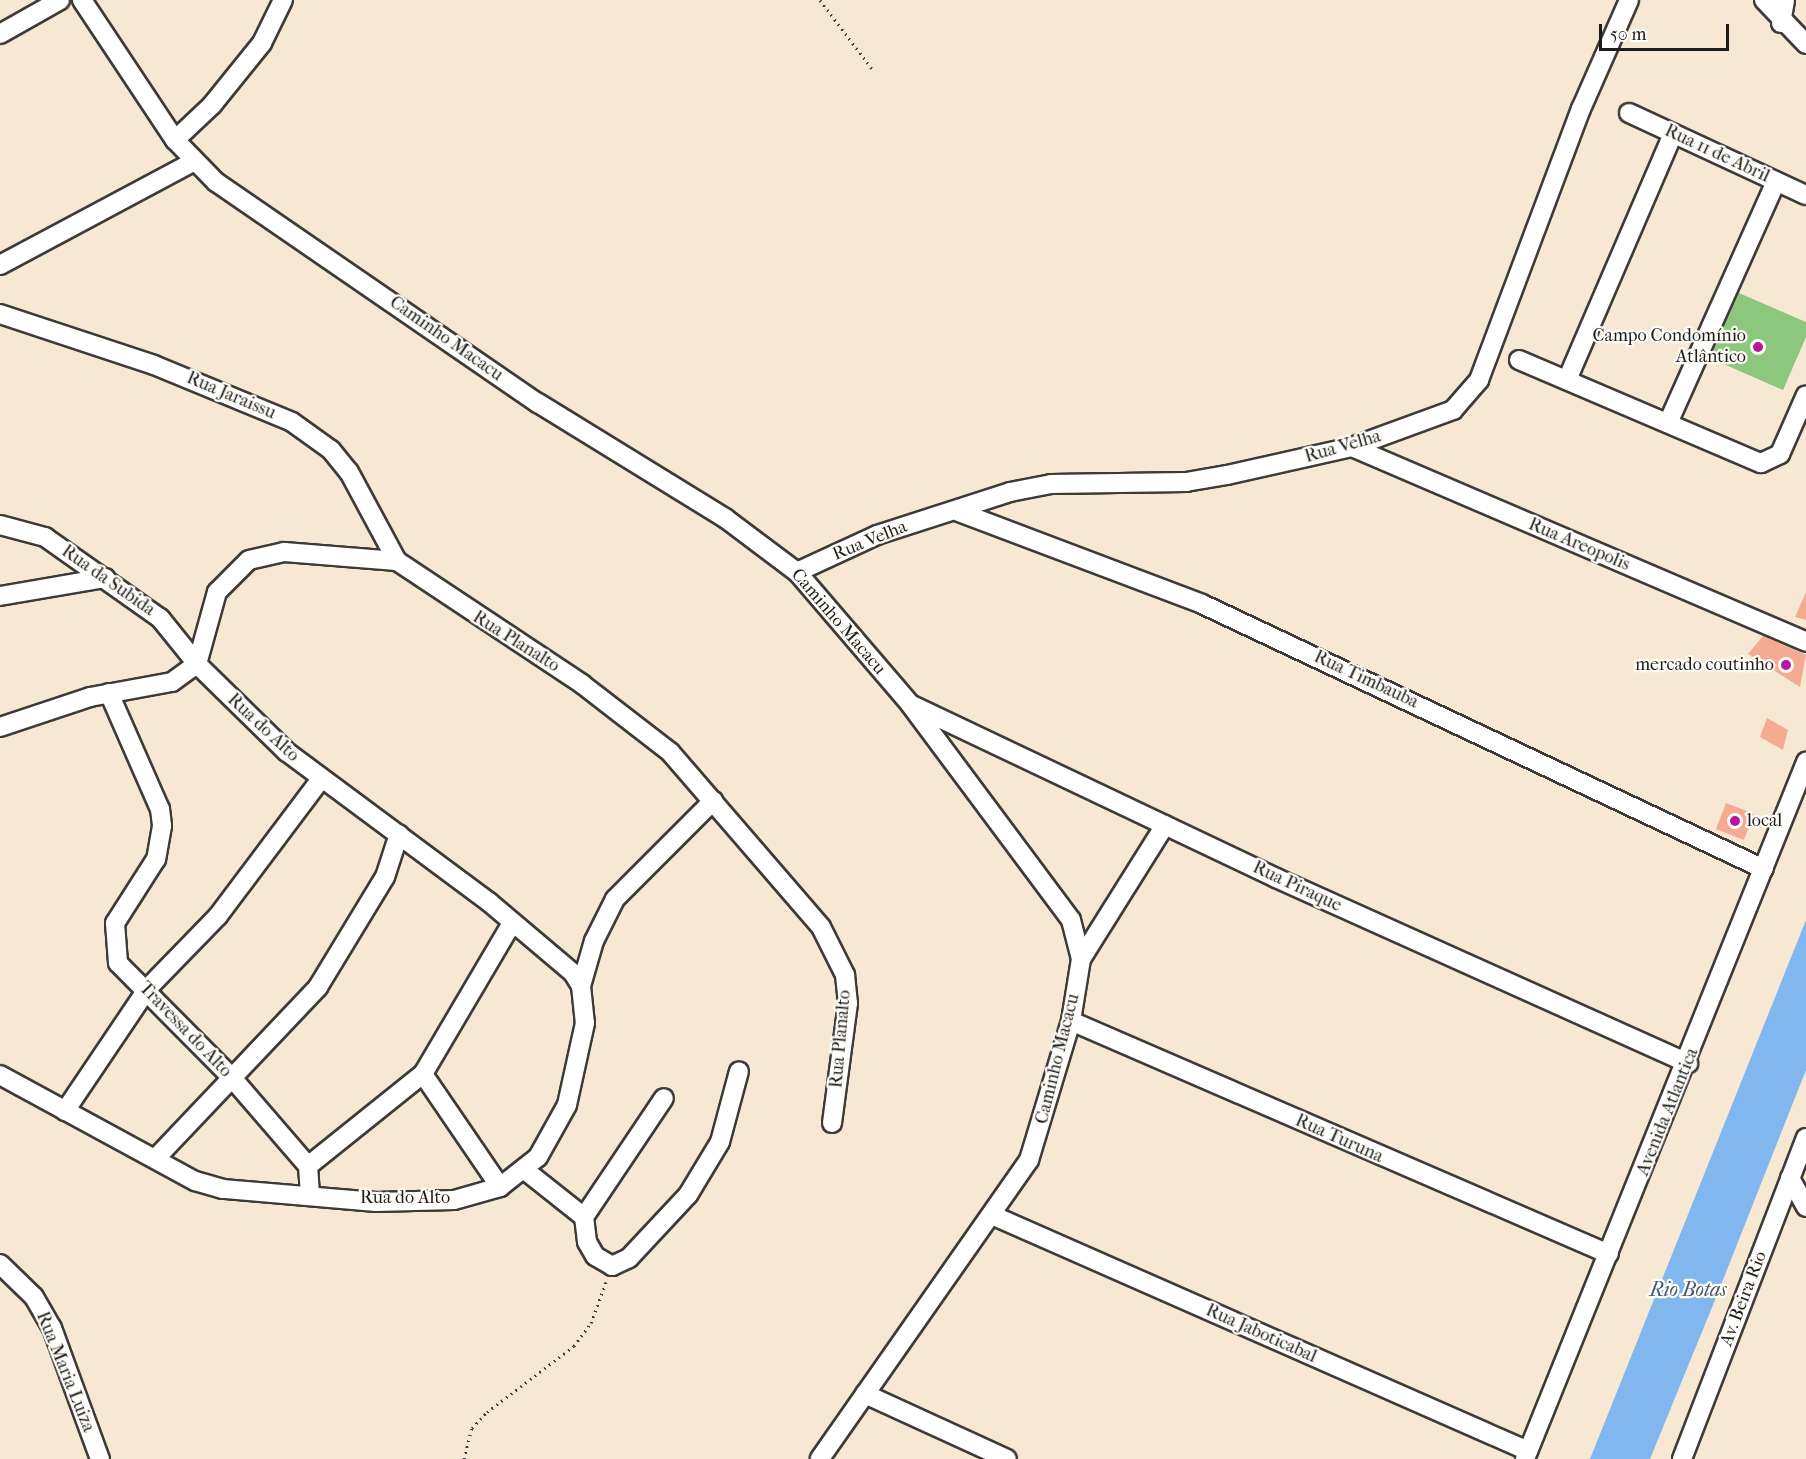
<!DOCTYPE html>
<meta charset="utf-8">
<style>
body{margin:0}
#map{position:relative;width:1806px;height:1459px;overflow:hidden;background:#f7e8d4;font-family:"IM FELL French Canon",serif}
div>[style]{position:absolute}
.green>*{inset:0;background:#8bc87e}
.water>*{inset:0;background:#82b6ef}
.building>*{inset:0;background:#f4ab92;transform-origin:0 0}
.path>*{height:3px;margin-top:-1.5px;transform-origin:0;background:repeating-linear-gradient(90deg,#3d3b38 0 1.5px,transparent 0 6px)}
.roads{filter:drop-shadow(2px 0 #3d3b38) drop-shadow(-2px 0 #3d3b38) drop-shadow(0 2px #3d3b38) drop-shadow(0 -2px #3d3b38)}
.minor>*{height:18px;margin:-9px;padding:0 9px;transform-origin:9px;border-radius:9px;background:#fff}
.dots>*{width:16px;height:16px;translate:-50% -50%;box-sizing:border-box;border:3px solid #fdfcf7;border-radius:50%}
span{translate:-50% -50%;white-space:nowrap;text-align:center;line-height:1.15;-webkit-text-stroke:4.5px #fdfcf7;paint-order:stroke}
.street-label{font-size:18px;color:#1c1c1c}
.poi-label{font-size:18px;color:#1c1c1c}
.right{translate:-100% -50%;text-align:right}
.left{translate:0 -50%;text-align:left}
.water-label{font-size:20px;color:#455a70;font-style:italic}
.scale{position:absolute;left:1599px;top:24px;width:130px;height:27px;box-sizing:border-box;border:3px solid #1c1c1c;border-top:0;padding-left:8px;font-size:18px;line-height:21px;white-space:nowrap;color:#1c1c1c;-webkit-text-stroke:4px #fdfcf7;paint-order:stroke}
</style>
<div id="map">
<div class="green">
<i style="clip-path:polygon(1739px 293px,1806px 322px,1806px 337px,1783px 390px,1710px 358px)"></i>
</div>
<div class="water">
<i style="clip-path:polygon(1806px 920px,1806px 1070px,1715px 1300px,1650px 1459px,1590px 1459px)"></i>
</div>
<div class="building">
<i style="clip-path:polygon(1806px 592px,1806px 620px,1795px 617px)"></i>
<i style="clip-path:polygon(1763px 636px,1806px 655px,1800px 687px,1748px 654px)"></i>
<i style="clip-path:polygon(1767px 718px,1788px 730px,1783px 750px,1760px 737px)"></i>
<i style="left:1726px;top:803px;width:30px;height:28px;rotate:21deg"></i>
</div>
<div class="path">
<i style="left:820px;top:0;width:88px;rotate:52.9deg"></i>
<i style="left:464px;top:1459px;width:32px;rotate:-76deg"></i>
<i style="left:472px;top:1428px;width:22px;rotate:-47deg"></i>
<i style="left:487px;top:1412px;width:109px;rotate:-37.2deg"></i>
<i style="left:574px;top:1346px;width:29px;rotate:-54deg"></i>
<i style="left:591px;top:1323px;width:44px;rotate:-69.9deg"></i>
</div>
<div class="roads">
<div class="minor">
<i style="left:82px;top:0;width:168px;rotate:56.4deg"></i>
<i style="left:175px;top:140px;width:59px;rotate:45.7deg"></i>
<i style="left:216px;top:182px;width:391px;rotate:34.5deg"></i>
<i style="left:538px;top:403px;width:220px;rotate:31.6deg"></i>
<i style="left:725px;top:518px;width:90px;rotate:36.9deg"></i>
<i style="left:797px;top:572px;width:174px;rotate:49.4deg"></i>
<i style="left:910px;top:704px;width:269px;rotate:53.3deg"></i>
<i style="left:1071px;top:920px;width:40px;rotate:75.6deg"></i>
<i style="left:1081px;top:959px;width:63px;rotate:99.2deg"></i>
<i style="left:1071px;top:1021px;width:145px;rotate:106.8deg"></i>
<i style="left:1029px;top:1160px;width:365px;rotate:125deg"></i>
<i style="left:1764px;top:0;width:61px;rotate:46.3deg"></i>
<i style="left:1781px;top:23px;width:23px;rotate:-80deg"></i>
<i style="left:0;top:34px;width:69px;rotate:-29.5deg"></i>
<i style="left:1629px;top:113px;width:195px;rotate:24.9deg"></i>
<i style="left:175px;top:140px;width:51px;rotate:-43.4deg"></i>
<i style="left:212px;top:105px;width:80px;rotate:-51.1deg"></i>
<i style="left:262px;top:43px;width:48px;rotate:-64deg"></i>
<i style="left:0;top:265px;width:219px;rotate:-28.1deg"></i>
<i style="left:0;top:314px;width:162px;rotate:18.3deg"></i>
<i style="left:154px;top:365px;width:149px;rotate:22.4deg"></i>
<i style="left:292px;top:422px;width:48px;rotate:35.7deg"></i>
<i style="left:331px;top:450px;width:28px;rotate:51deg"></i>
<i style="left:349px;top:472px;width:101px;rotate:61.7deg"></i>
<i style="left:1519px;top:360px;width:263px;rotate:23.1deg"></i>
<i style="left:1761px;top:463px;width:21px;rotate:-25deg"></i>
<i style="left:1780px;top:454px;width:64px;rotate:-66.2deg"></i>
<i style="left:1567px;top:380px;width:268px;rotate:-66.7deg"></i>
<i style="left:1668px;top:423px;width:264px;rotate:-65.9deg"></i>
<i style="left:1352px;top:447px;width:494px;rotate:23.2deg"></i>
<i style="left:959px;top:512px;width:260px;rotate:20.7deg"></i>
<i style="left:1202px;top:604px;width:621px;rotate:25.25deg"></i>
<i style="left:0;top:525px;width:47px;rotate:14.9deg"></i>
<i style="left:45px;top:537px;width:141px;rotate:35.2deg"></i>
<i style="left:160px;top:618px;width:59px;rotate:51.2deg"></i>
<i style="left:197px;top:664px;width:126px;rotate:44.4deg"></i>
<i style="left:287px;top:752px;width:252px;rotate:36.6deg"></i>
<i style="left:489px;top:902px;width:110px;rotate:40.2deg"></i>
<i style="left:573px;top:973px;width:15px;rotate:58deg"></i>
<i style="left:581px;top:986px;width:37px;rotate:84deg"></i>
<i style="left:585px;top:1023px;width:84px;rotate:102.4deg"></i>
<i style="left:567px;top:1105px;width:60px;rotate:119.1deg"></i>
<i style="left:538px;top:1157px;width:48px;rotate:141.7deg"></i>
<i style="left:500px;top:1187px;width:48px;rotate:164.2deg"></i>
<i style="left:454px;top:1200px;width:78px;rotate:178.5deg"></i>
<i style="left:376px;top:1202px;width:154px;rotate:-175.1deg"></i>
<i style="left:223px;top:1189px;width:29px;rotate:-164deg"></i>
<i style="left:195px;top:1181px;width:222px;rotate:-151.5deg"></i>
<i style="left:797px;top:572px;width:88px;rotate:-24.8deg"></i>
<i style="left:877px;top:535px;width:140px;rotate:-17.9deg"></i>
<i style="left:1010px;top:492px;width:42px;rotate:-11deg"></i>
<i style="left:1051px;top:484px;width:135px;rotate:-0.8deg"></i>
<i style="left:1186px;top:482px;width:42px;rotate:-9.7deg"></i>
<i style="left:1227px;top:475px;width:128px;rotate:-12.6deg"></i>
<i style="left:1352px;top:447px;width:108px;rotate:-20.1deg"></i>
<i style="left:1453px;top:410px;width:40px;rotate:-49deg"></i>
<i style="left:1479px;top:380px;width:290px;rotate:-69.4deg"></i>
<i style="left:1581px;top:109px;width:119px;rotate:-66.2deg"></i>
<i style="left:0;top:596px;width:107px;rotate:-9.7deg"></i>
<i style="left:109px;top:693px;width:127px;rotate:66.3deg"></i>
<i style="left:160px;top:809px;width:17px;rotate:83deg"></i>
<i style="left:162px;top:826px;width:34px;rotate:100deg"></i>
<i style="left:156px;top:859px;width:76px;rotate:122.6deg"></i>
<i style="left:115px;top:923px;width:40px;rotate:85.7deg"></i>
<i style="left:118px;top:963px;width:163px;rotate:45.2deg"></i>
<i style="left:233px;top:1079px;width:115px;rotate:49.2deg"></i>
<i style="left:308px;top:1166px;width:26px;rotate:86deg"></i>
<i style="left:914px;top:706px;width:401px;rotate:25.4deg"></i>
<i style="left:1276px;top:878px;width:452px;rotate:24.2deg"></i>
<i style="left:0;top:727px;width:95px;rotate:-18.4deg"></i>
<i style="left:90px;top:697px;width:83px;rotate:-10.4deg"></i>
<i style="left:172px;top:682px;width:31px;rotate:-36deg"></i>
<i style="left:197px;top:664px;width:75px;rotate:-74.5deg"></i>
<i style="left:217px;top:592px;width:45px;rotate:-45deg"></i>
<i style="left:249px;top:560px;width:36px;rotate:-13deg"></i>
<i style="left:284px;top:552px;width:113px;rotate:4.6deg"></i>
<i style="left:397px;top:561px;width:222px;rotate:33.6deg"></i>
<i style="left:582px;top:684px;width:111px;rotate:37.7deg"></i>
<i style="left:670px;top:752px;width:231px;rotate:49.2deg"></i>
<i style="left:821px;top:927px;width:54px;rotate:63.4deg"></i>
<i style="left:845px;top:975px;width:28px;rotate:84deg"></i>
<i style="left:848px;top:1003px;width:121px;rotate:97.6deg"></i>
<i style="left:1081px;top:959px;width:158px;rotate:-57.9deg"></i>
<i style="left:581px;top:986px;width:47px;rotate:-73.9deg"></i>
<i style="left:594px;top:941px;width:47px;rotate:-63.4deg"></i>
<i style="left:615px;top:899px;width:139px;rotate:-45deg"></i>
<i style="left:1071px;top:1021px;width:586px;rotate:23.42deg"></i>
<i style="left:423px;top:1074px;width:137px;rotate:55.7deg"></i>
<i style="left:65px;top:1111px;width:148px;rotate:-56deg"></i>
<i style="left:148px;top:988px;width:100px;rotate:-45.8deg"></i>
<i style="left:218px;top:916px;width:171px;rotate:-53.1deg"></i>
<i style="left:156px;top:1158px;width:236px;rotate:-46.5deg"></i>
<i style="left:318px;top:987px;width:129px;rotate:-58.7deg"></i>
<i style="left:385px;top:877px;width:45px;rotate:-72deg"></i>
<i style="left:308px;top:1166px;width:147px;rotate:-38.7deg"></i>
<i style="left:423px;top:1074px;width:175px;rotate:-59.5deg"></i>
<i style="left:526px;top:1171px;width:74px;rotate:38.4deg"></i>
<i style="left:584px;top:1217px;width:25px;rotate:83deg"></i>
<i style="left:587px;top:1242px;width:16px;rotate:60deg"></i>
<i style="left:595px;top:1256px;width:20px;rotate:30deg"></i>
<i style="left:612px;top:1266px;width:19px;rotate:-25deg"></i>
<i style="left:629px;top:1258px;width:86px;rotate:-46.9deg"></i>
<i style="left:688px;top:1195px;width:62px;rotate:-58.9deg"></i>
<i style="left:720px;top:1142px;width:73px;rotate:-75deg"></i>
<i style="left:1790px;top:1178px;width:33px;rotate:61deg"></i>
<i style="left:994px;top:1216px;width:583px;rotate:23.75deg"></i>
<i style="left:584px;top:1217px;width:143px;rotate:-56.1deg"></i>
<i style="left:0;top:1264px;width:47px;rotate:44.1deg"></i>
<i style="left:34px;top:1297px;width:36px;rotate:60deg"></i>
<i style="left:52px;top:1328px;width:140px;rotate:69.9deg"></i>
<i style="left:865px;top:1394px;width:156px;rotate:24.6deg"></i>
<i style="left:1525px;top:1459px;width:752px;rotate:-68.04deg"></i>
<i style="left:1682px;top:1459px;width:344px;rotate:-68.9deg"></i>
</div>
</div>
<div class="dots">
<i style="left:1758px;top:347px;background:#b5179e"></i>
<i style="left:1786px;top:665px;background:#b5179e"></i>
<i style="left:1735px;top:821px;background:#b5179e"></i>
</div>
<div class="street-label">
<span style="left:1717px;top:154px;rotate:25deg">Rua 11 de Abril</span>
<span style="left:446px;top:339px;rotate:35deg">Caminho Macacu</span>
<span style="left:231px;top:396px;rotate:23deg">Rua Jaraissu</span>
<span style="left:1343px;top:447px;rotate:-16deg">Rua Velha</span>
<span style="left:870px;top:541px;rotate:-22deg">Rua Velha</span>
<span style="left:1579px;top:545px;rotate:23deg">Rua Areopolis</span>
<span style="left:108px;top:581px;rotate:35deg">Rua da Subida</span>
<span style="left:838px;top:622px;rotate:49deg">Caminho Macacu</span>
<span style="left:516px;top:642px;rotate:32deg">Rua Planalto</span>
<span style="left:1366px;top:680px;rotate:25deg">Rua Timbauba</span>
<span style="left:263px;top:728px;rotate:43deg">Rua do Alto</span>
<span style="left:1297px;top:887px;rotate:25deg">Rua Piraque</span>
<span style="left:185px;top:1030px;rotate:46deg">Travessa do Alto</span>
<span style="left:841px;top:1039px;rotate:-85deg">Rua Planalto</span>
<span style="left:1058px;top:1059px;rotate:-76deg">Caminho Macacu</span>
<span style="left:1668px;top:1112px;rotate:-68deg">Avenida Atlantica</span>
<span style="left:1339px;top:1139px;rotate:24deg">Rua Turuna</span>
<span style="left:405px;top:1198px">Rua do Alto</span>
<span style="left:1744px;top:1299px;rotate:-69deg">Av. Beira Rio</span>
<span style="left:1261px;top:1334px;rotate:24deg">Rua Jaboticabal</span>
<span style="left:65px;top:1372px;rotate:68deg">Rua Maria Luiza</span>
</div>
<div class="poi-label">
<span class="right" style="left:1746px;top:347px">Campo Condomínio<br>Atlântico</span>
<span class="right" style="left:1774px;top:665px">mercado coutinho</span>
<span class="left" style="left:1747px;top:821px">local</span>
</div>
<div class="water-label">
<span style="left:1688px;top:1289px">Rio Botas</span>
</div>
<div class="scale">50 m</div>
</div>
